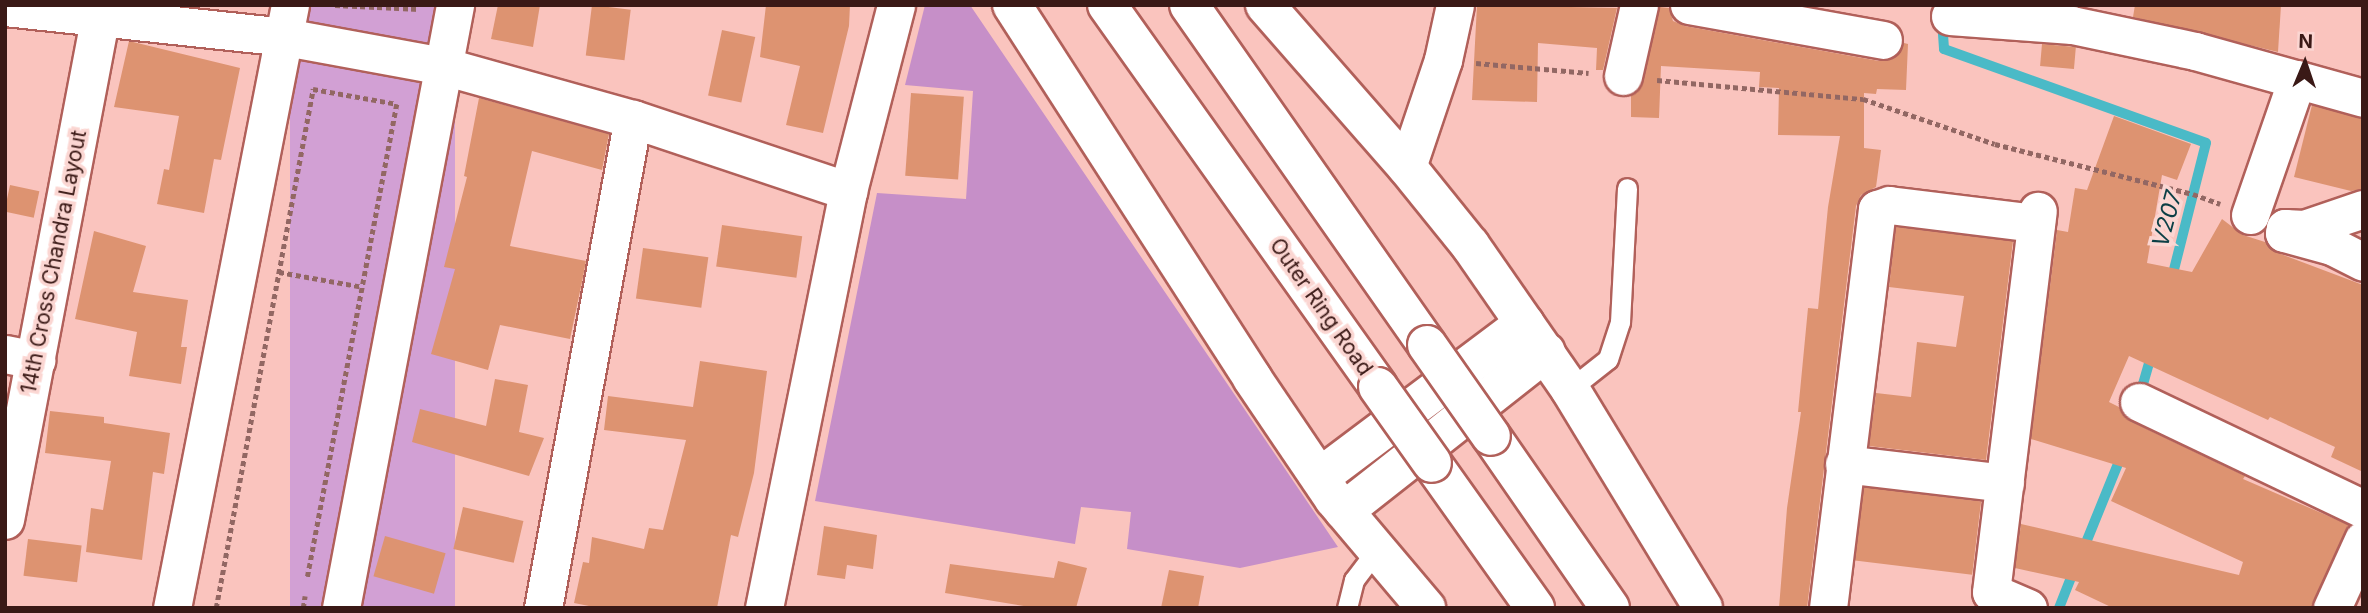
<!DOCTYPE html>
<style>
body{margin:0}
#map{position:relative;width:2368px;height:613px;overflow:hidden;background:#fac4be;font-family:Inter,sans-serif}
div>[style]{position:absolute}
.green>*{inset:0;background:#d2a0d4;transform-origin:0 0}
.forest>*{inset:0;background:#c68fc8}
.stream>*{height:10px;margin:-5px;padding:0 5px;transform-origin:5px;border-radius:5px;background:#4abac7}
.building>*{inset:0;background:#dd9371;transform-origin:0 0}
.path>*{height:4.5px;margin-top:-2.25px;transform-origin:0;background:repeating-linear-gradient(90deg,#926763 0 5px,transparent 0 8.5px)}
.roads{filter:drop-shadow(2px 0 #b1605a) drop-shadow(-2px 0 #b1605a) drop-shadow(0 2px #b1605a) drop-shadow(0 -2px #b1605a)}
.lane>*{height:19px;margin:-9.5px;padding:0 9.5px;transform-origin:9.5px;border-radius:9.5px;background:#fff}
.street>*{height:37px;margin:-18.5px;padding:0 18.5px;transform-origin:18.5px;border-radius:18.5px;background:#fff}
.secondary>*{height:38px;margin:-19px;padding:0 19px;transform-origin:19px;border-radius:19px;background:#fff}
.highway>*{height:38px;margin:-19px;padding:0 19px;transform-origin:19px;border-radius:19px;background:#fff}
.bridges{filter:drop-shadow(2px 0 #b1605a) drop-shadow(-2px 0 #b1605a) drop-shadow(0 2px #b1605a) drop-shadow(0 -2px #b1605a)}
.highway-bridge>*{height:38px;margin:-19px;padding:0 19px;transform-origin:19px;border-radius:19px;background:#fff}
span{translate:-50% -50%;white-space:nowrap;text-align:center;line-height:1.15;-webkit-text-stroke:7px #fbd6d2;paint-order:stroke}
.street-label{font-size:21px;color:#3a1916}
.water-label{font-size:23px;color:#0b3f45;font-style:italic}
.frame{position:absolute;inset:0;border:7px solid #3a1916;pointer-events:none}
.north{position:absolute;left:2270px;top:28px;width:70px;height:70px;-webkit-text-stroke:5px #fbd6d2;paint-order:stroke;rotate:2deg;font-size:19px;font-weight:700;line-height:28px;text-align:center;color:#3a1916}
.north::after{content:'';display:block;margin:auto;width:24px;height:32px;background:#3a1916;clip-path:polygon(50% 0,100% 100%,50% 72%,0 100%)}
</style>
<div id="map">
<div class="green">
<i style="left:290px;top:5px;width:165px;height:614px"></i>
</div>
<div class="forest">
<i style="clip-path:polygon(925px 5px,970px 5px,1338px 547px,1240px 568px,1127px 549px,1131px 512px,1081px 507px,1075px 544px,815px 501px,877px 193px,966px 199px,973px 91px,905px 85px)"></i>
</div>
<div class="stream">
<i style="left:1942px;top:20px;width:29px;rotate:86deg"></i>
<i style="left:1944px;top:49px;width:278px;rotate:19.7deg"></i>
<i style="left:2206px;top:143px;width:142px;rotate:104.2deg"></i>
<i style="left:2129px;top:433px;width:83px;rotate:-74deg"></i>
<i style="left:2083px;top:550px;width:104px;rotate:-67.9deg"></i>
<i style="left:2059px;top:608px;width:41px;rotate:-68.5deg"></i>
</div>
<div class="building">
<i style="clip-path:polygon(498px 5px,540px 5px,533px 47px,491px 39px)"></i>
<i style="left:592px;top:5px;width:39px;height:51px;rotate:7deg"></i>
<i style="clip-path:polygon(766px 5px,850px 5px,849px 26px,823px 133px,786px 125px,800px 66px,760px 57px)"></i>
<i style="clip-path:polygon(1477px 5px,1617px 8px,1603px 70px,1596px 70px,1597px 48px,1538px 43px,1537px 102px,1472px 100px)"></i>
<i style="clip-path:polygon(2135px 5px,2281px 5px,2278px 52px,2133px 17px)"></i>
<i style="clip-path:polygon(1659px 7px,1669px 8px,1673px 21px,1685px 26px,1879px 61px,1891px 59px,1899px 53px,1904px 43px,1908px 44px,1906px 90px,1877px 89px,1876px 94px,1864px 93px,1864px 148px,1881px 150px,1876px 187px,1861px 195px,1856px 206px,1807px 608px,1779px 608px,1787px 508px,1801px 412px,1798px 412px,1808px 308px,1818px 309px,1828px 207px,1840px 136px,1778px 135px,1779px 88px,1759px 87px,1760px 72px,1661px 66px,1659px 118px,1631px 117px,1631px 95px,1643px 81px)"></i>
<i style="left:722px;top:30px;width:34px;height:67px;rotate:12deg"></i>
<i style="clip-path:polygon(129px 41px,240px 68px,221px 160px,214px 159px,204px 213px,157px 204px,164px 169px,169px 170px,179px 116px,114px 107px)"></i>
<i style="left:2042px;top:44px;width:34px;height:22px;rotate:5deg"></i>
<i style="left:911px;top:93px;width:53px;height:83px;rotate:4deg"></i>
<i style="clip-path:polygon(479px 98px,609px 134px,602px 170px,532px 151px,510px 246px,586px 261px,583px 277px,570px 339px,500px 325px,488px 370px,431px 354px,455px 269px,444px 267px,467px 177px,464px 176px)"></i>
<i style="clip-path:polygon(2312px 105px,2363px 118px,2363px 189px,2351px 191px,2294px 177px)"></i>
<i style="clip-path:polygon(2114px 116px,2191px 144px,2177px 180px,2162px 175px,2147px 263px,2192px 272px,2222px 219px,2243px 235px,2265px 242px,2278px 253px,2363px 285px,2363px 472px,2331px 457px,2335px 447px,2270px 417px,2268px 420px,2129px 356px,2109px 402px,2119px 407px,2130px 421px,2245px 476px,2243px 479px,2349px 525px,2311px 608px,2113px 608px,2075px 590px,2079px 582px,2015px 568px,2021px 524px,2239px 575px,2243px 562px,2111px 501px,2126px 468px,2031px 439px,2057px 230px,2068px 232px,2075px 188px,2087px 190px)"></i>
<i style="left:10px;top:185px;width:30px;height:27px;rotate:12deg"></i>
<i style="left:722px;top:225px;width:81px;height:42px;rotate:8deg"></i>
<i style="clip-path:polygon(1896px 227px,2013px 241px,1986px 460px,1869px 446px,1876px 393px,1911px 397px,1917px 342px,1956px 347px,1964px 296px,1889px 287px)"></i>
<i style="clip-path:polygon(94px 231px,146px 246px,133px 292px,188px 300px,181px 347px,187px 347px,181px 384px,129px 376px,137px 332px,75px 319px)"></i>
<i style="left:643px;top:248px;width:66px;height:51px;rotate:8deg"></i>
<i style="clip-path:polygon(700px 361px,767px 371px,754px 473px,738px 537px,731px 535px,717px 608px,599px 608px,574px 603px,583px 562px,589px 563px,592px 537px,644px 549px,649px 528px,663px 530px,686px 440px,604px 430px,608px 396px,693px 407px)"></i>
<i style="clip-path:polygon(495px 379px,528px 385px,519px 432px,544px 438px,529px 476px,412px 442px,420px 409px,486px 426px)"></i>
<i style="clip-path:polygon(50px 411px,104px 417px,104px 423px,170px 433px,164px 474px,153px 472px,142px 560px,86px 552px,91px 508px,103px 510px,111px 461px,45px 453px)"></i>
<i style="left:1864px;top:487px;width:118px;height:74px;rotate:7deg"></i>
<i style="left:463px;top:507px;width:62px;height:43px;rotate:13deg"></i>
<i style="clip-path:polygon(824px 526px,877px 535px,873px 569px,847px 565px,845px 579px,817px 575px)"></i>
<i style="left:385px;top:536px;width:63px;height:42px;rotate:16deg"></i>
<i style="left:28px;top:539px;width:54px;height:37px;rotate:7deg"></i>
<i style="clip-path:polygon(1058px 561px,1087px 568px,1076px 608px,1036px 608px,945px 593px,950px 564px,1054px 578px)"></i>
<i style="clip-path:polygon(1169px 570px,1204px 576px,1198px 608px,1161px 608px)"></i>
</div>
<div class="path">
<i style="left:335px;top:5px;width:84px;rotate:2.7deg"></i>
<i style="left:1476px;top:63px;width:113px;rotate:5.1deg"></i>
<i style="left:1657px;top:80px;width:207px;rotate:5.3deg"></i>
<i style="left:1863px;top:99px;width:139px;rotate:18.8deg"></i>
<i style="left:1995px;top:144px;width:204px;rotate:14.2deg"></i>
<i style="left:2193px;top:194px;width:29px;rotate:20deg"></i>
<i style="left:279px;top:272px;width:85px;rotate:10.1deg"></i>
<i style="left:216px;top:608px;width:528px;rotate:-79.41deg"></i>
<i style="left:313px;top:89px;width:85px;rotate:10.1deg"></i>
<i style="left:397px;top:104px;width:481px;rotate:100.7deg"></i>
<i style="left:303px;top:608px;width:12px;rotate:-81deg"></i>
</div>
<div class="roads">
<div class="lane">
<i style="left:1570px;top:389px;width:48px;rotate:-38.3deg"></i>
<i style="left:1608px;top:359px;width:39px;rotate:-72deg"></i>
<i style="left:1620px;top:322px;width:134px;rotate:-87deg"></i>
<i style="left:1347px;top:608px;width:29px;rotate:-76deg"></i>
<i style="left:1354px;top:580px;width:39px;rotate:-53deg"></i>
</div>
<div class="street">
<i style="left:1689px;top:5px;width:197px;rotate:10.2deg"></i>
<i style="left:5px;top:7px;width:282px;rotate:6.1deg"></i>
<i style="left:285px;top:37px;width:161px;rotate:10.4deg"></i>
<i style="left:443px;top:66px;width:197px;rotate:15.6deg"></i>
<i style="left:633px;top:119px;width:227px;rotate:18.5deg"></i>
<i style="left:1950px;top:16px;width:122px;rotate:4.2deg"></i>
<i style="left:2072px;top:25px;width:126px;rotate:11.9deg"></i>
<i style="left:2195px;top:51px;width:174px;rotate:15.6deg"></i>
<i style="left:1623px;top:76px;width:73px;rotate:-77.3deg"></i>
<i style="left:1407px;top:167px;width:113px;rotate:-71.4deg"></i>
<i style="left:1443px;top:60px;width:56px;rotate:-77.7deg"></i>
<i style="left:2250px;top:215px;width:144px;rotate:-70.9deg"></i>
<i style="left:2285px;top:228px;width:5px;rotate:101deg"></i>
<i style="left:2284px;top:233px;width:50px;rotate:15.2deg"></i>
<i style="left:2332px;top:246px;width:35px;rotate:27deg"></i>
<i style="left:2285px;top:228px;width:19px;rotate:3deg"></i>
<i style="left:2304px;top:229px;width:62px;rotate:-18.7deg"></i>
<i style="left:5px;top:354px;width:32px;rotate:11deg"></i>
<i style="left:2139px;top:402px;width:248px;rotate:25.5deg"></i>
<i style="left:1844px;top:464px;width:162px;rotate:6.7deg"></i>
<i style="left:172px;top:608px;width:614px;rotate:-78.93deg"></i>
<i style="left:341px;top:608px;width:614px;rotate:-79.29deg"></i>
<i style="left:543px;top:608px;width:497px;rotate:-79.6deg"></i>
<i style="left:764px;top:608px;width:425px;rotate:-78.6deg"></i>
<i style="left:848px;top:191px;width:192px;rotate:-75.5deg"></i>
<i style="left:1828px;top:608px;width:402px;rotate:-83deg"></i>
<i style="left:1877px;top:209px;width:13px;rotate:-18deg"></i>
<i style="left:1889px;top:205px;width:148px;rotate:7deg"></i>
<i style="left:2028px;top:608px;width:40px;rotate:-156.6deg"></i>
<i style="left:1991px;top:592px;width:384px;rotate:-83deg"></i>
<i style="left:2332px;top:608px;width:75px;rotate:-65.5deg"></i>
</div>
<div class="secondary">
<i style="left:1012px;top:5px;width:444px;rotate:57.2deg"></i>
<i style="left:1252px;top:378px;width:146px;rotate:55.9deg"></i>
<i style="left:1334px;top:499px;width:143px;rotate:49.8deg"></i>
<i style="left:1265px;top:5px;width:215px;rotate:48.8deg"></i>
<i style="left:1407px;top:167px;width:100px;rotate:51.1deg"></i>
<i style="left:1470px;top:245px;width:175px;rotate:55.2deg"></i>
<i style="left:1570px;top:389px;width:256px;rotate:58.7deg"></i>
<i style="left:1320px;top:477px;width:256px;rotate:-36.9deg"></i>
<i style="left:1344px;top:511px;width:257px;rotate:-38.2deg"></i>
<i style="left:5px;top:520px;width:524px;rotate:-79.23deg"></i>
</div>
<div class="highway">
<i style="left:1107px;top:5px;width:468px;rotate:54.6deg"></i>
<i style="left:1189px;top:5px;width:415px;rotate:55deg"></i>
<i style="left:1491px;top:436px;width:209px;rotate:55.3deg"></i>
<i style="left:1432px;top:463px;width:178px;rotate:54.6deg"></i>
</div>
</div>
<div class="bridges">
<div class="highway-bridge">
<i style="left:1427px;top:345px;width:111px;rotate:54.9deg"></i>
<i style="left:1378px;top:387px;width:93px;rotate:54.6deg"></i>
</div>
</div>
<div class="street-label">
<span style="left:54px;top:262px;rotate:-79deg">14th Cross Chandra Layout</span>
<span style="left:1321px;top:307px;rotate:55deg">Outer Ring Road</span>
</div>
<div class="water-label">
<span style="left:2167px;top:219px;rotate:-75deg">V207</span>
</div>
<div class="frame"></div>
<div class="north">N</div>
</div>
